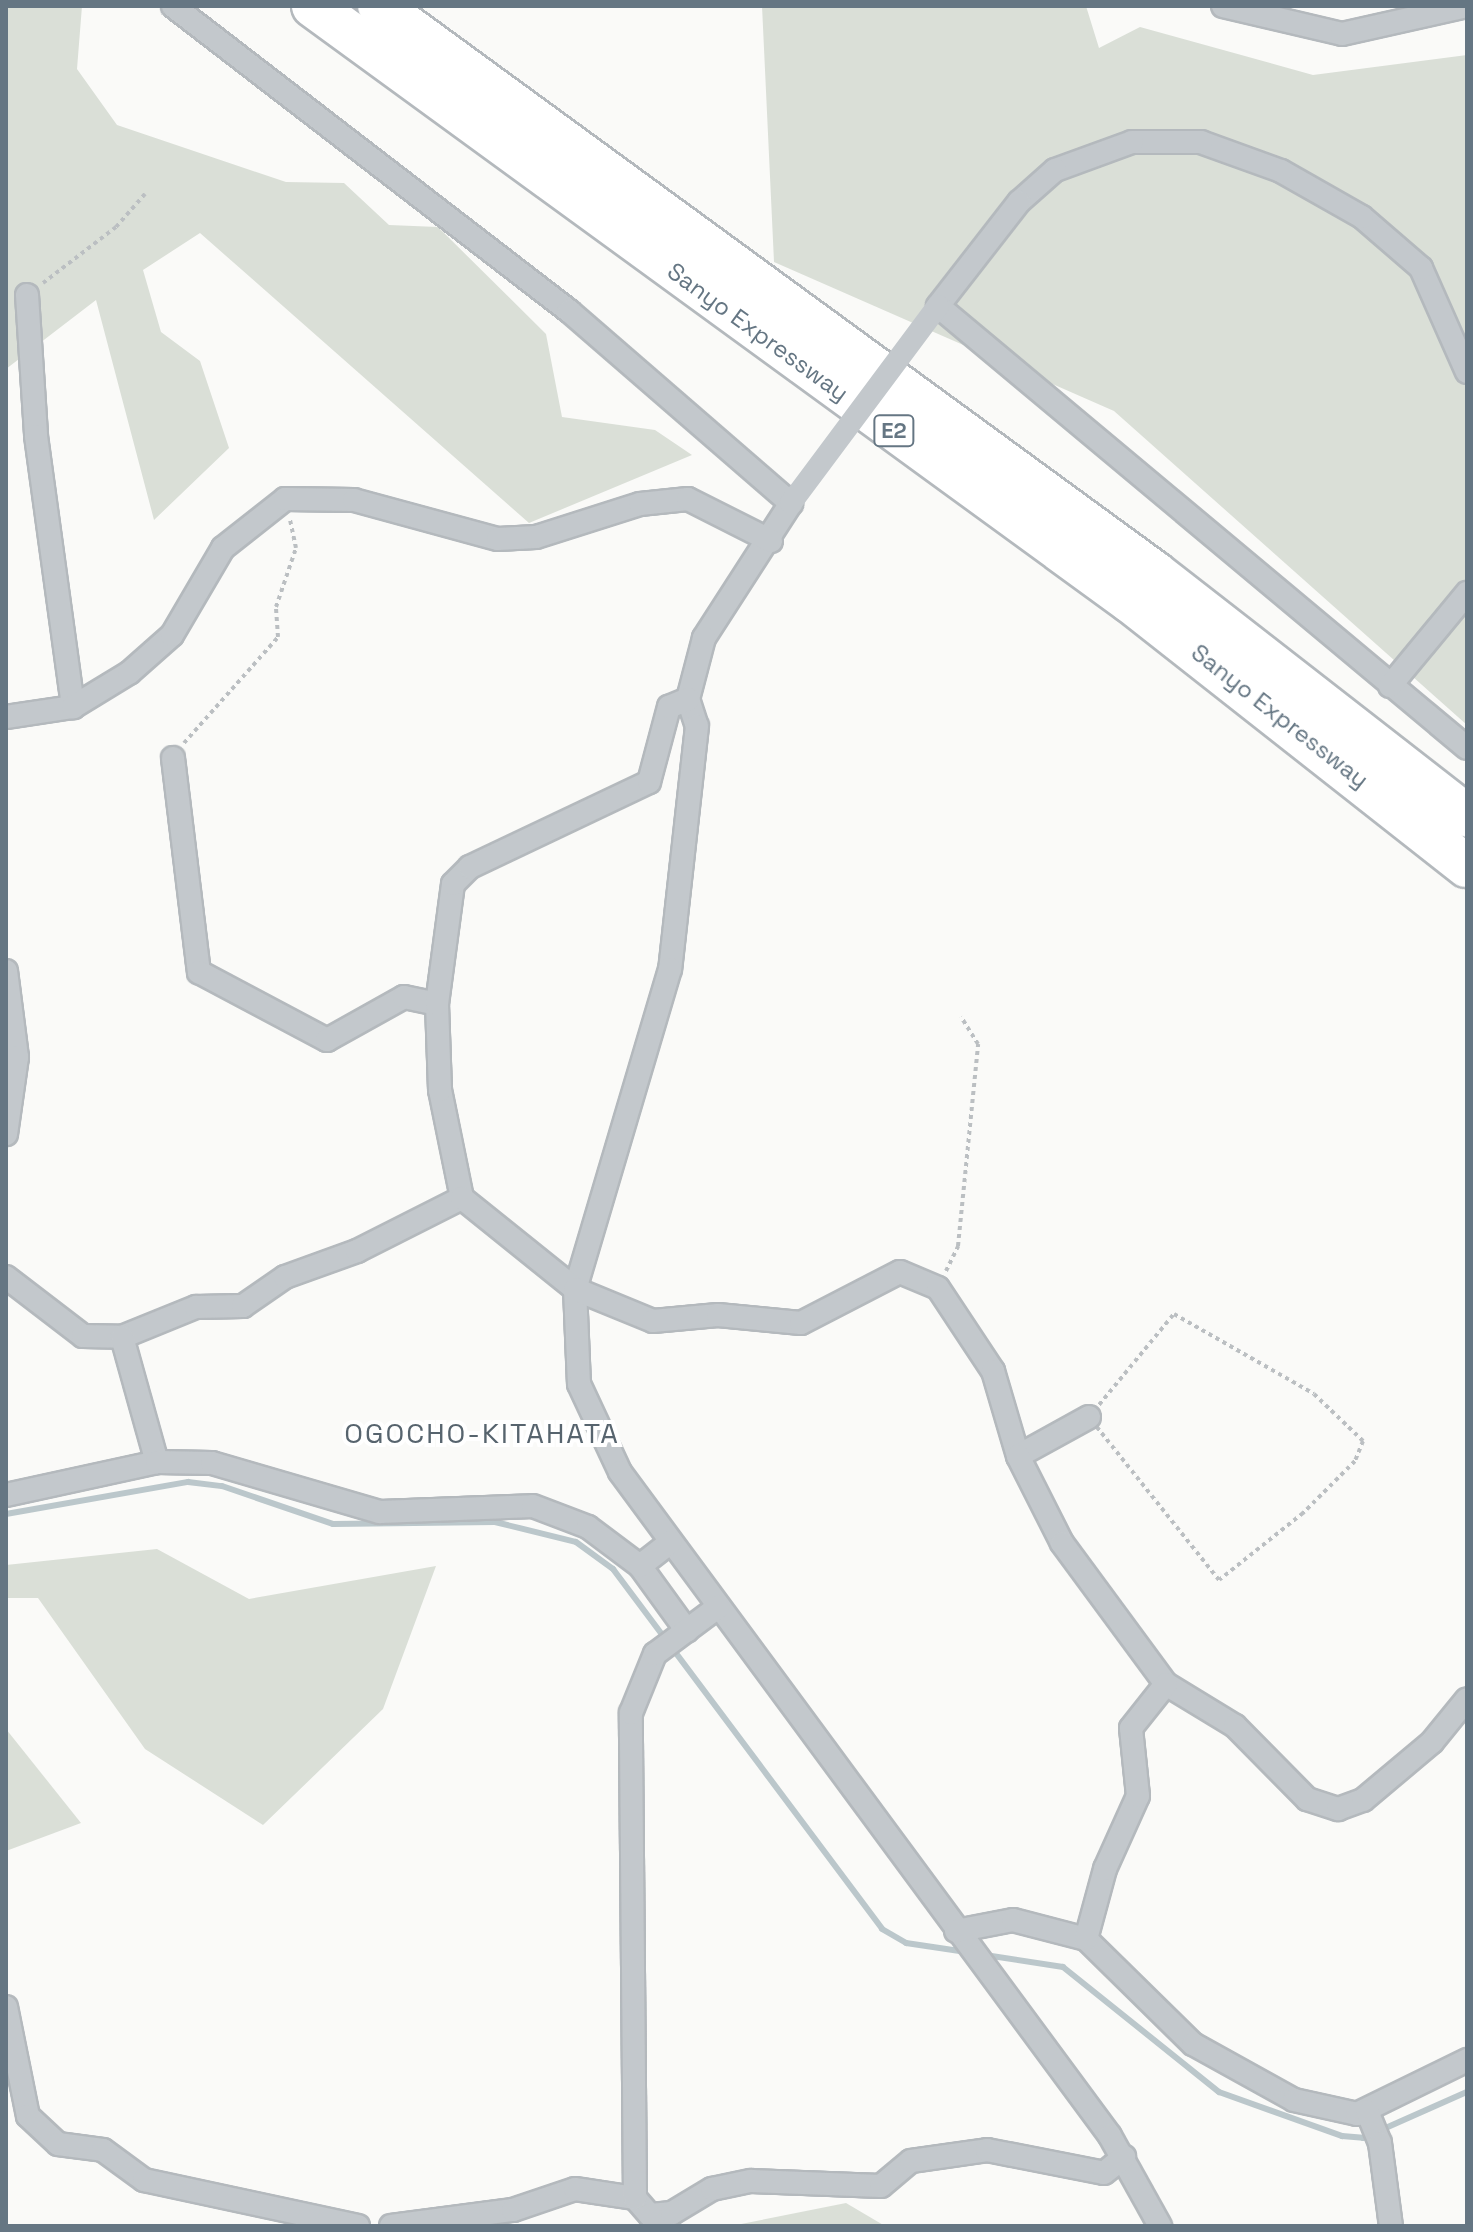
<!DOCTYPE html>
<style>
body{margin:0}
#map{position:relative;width:1473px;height:2232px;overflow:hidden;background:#fafaf8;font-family:"Space Grotesk",sans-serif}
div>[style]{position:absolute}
.green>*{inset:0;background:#dadfd7}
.stream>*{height:6px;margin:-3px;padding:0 3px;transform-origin:3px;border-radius:3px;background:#bbc7cb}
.path>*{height:4px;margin-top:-2px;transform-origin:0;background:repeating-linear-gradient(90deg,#bbbfc2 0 4px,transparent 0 8px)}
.roads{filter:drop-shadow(2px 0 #b4b9bd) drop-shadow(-2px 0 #b4b9bd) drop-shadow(0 2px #b4b9bd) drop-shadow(0 -2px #b4b9bd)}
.street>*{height:22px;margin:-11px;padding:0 11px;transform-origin:11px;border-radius:11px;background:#c3c8cc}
.highway>*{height:42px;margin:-21px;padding:0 21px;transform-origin:21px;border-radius:21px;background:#fff}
.street-bridge>*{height:22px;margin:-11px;padding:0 11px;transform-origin:11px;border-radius:11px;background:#c3c8cc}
span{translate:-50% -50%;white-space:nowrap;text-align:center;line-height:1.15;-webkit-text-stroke:8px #fff;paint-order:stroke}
.shield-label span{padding:2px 6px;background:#fff;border:2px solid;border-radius:6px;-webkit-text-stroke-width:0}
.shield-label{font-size:22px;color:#657683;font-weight:700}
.street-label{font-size:24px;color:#657683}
.quarter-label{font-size:28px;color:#57646e;letter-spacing:2px}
.frame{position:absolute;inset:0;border:8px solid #657683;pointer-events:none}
</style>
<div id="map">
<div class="green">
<i style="clip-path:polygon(6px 6px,82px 6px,77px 69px,117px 125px,286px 182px,344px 183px,389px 225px,438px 227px,546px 334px,562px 417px,655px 430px,692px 455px,529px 523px,200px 233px,143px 270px,161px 332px,200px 361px,229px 448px,154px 520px,96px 300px,6px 369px)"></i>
<i style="clip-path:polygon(762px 6px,1086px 6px,1099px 48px,1140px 27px,1313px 75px,1467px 55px,1467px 725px,1114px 411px,774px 262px)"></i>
<i style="clip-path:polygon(157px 1549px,249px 1599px,436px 1566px,383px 1709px,263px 1825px,145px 1749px,38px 1598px,6px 1598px,6px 1565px)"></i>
<i style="clip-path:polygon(6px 1729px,81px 1823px,6px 1851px)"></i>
<i style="clip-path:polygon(846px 2203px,885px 2226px,731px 2226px)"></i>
</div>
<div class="stream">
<i style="left:6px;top:1514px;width:185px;rotate:-10deg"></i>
<i style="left:188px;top:1482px;width:34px;rotate:7deg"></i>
<i style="left:222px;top:1486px;width:117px;rotate:18.9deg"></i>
<i style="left:333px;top:1524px;width:162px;rotate:-0.7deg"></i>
<i style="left:495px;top:1522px;width:83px;rotate:13.9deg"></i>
<i style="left:576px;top:1542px;width:46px;rotate:36.1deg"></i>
<i style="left:613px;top:1569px;width:449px;rotate:53.2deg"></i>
<i style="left:882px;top:1929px;width:28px;rotate:30deg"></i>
<i style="left:906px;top:1943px;width:61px;rotate:8.5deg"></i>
<i style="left:985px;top:1955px;width:79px;rotate:8.7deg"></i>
<i style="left:1063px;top:1967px;width:200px;rotate:38.7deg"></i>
<i style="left:1219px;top:2092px;width:131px;rotate:19.7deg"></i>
<i style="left:1342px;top:2136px;width:21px;rotate:5deg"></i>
<i style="left:1363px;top:2138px;width:114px;rotate:-23.9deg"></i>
</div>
<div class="path">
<i style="left:43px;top:283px;width:92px;rotate:-37.5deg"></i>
<i style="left:116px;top:227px;width:44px;rotate:-48.7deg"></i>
<i style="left:184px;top:743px;width:142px;rotate:-48.4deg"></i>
<i style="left:278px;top:637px;width:30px;rotate:-94deg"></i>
<i style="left:276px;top:607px;width:62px;rotate:-71.3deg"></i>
<i style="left:296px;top:548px;width:29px;rotate:-102deg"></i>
<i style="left:946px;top:1271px;width:28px;rotate:-64deg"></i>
<i style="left:958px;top:1246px;width:203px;rotate:-84.3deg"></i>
<i style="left:978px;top:1044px;width:32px;rotate:-122deg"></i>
<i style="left:1174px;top:1314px;width:161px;rotate:29.7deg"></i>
<i style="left:1314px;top:1394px;width:68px;rotate:43.8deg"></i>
<i style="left:1363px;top:1441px;width:22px;rotate:112deg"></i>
<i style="left:1355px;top:1461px;width:74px;rotate:135deg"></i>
<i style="left:1303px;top:1513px;width:107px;rotate:141.4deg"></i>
<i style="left:1219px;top:1580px;width:208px;rotate:-128.6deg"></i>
<i style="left:1089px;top:1417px;width:134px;rotate:-50.5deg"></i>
</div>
<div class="roads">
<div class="street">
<i style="left:173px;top:6px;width:500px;rotate:37.6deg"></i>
<i style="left:569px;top:311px;width:294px;rotate:40.9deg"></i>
<i style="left:791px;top:503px;width:161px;rotate:122.8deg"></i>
<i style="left:704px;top:638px;width:63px;rotate:104.7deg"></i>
<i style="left:688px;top:699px;width:28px;rotate:72deg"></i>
<i style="left:697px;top:726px;width:244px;rotate:96.3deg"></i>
<i style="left:670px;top:969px;width:334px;rotate:106.5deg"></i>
<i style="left:575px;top:1289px;width:95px;rotate:87.6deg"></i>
<i style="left:579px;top:1384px;width:97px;rotate:65deg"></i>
<i style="left:620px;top:1472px;width:825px;rotate:53.57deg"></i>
<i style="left:1110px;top:2136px;width:103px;rotate:60.9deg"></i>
<i style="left:1223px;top:6px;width:122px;rotate:13.2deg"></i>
<i style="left:1342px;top:34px;width:128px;rotate:-12.6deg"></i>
<i style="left:27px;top:295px;width:141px;rotate:86.3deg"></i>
<i style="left:36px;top:436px;width:274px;rotate:82.2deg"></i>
<i style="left:1467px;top:372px;width:114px;rotate:-113.9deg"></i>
<i style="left:1421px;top:268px;width:78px;rotate:-139.2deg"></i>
<i style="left:1362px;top:217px;width:93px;rotate:-150.4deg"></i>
<i style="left:1281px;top:171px;width:85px;rotate:-160.1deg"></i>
<i style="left:1201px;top:142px;width:69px;rotate:180deg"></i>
<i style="left:1132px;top:142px;width:82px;rotate:160deg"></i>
<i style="left:1055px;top:170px;width:48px;rotate:138.4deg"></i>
<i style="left:1019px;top:202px;width:132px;rotate:127.9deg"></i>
<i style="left:938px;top:306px;width:689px;rotate:39.88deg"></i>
<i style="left:1390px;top:686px;width:121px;rotate:-50.4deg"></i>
<i style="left:6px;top:717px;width:68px;rotate:-8.5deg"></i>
<i style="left:73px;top:707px;width:66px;rotate:-31.3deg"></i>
<i style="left:129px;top:673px;width:57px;rotate:-41.5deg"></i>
<i style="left:172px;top:635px;width:101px;rotate:-59.6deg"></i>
<i style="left:223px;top:548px;width:79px;rotate:-38.3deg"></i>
<i style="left:285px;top:499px;width:69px;rotate:0.8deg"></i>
<i style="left:354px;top:500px;width:149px;rotate:15.2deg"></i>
<i style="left:498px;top:539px;width:38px;rotate:-3deg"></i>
<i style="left:536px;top:537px;width:109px;rotate:-17.6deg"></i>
<i style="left:640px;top:504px;width:48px;rotate:-5.9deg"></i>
<i style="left:688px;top:499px;width:93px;rotate:26.8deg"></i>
<i style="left:173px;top:758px;width:216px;rotate:83.1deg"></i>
<i style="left:199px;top:972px;width:145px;rotate:28deg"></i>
<i style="left:327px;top:1040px;width:88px;rotate:-29.2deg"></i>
<i style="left:404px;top:997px;width:34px;rotate:12deg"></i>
<i style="left:6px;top:971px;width:87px;rotate:82.7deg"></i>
<i style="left:17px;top:1057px;width:78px;rotate:98.1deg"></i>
<i style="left:462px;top:1198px;width:110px;rotate:-101.5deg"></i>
<i style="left:440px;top:1090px;width:86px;rotate:-92deg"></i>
<i style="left:437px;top:1004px;width:121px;rotate:-82.4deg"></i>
<i style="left:453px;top:884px;width:24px;rotate:-45deg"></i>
<i style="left:470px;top:867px;width:198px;rotate:-25.4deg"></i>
<i style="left:649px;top:782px;width:78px;rotate:-75.1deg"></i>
<i style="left:669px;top:707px;width:21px;rotate:-23deg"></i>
<i style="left:6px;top:1277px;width:97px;rotate:37.5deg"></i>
<i style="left:83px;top:1336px;width:39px;rotate:1deg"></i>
<i style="left:122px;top:1337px;width:80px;rotate:-22.1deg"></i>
<i style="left:196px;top:1307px;width:47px;rotate:-1.2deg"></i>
<i style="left:243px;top:1306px;width:51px;rotate:-34.6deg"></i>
<i style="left:285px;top:1277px;width:77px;rotate:-19.9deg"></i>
<i style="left:357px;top:1251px;width:118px;rotate:-26.8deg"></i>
<i style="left:462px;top:1198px;width:145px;rotate:38.8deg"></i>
<i style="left:575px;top:1289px;width:84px;rotate:22.3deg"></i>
<i style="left:653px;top:1321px;width:65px;rotate:-5.3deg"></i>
<i style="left:718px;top:1315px;width:83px;rotate:5.5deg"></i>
<i style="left:801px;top:1323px;width:111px;rotate:-27.3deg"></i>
<i style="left:900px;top:1272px;width:41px;rotate:22.8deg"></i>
<i style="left:938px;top:1288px;width:100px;rotate:56.5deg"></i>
<i style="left:993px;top:1371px;width:89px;rotate:73.6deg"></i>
<i style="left:122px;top:1337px;width:130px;rotate:74.4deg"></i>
<i style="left:1089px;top:1417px;width:81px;rotate:151.2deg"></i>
<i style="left:1018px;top:1456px;width:97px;rotate:63.2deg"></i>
<i style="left:1062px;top:1543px;width:175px;rotate:53.6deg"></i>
<i style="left:1166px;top:1684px;width:81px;rotate:31.3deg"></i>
<i style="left:1235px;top:1726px;width:103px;rotate:45.4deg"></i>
<i style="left:1307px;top:1799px;width:33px;rotate:18deg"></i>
<i style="left:1338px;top:1809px;width:27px;rotate:-20deg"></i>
<i style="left:1363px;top:1800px;width:90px;rotate:-40deg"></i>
<i style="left:1432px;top:1742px;width:55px;rotate:-50.9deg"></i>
<i style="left:6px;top:1495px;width:155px;rotate:-12.3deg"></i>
<i style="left:157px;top:1462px;width:55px;rotate:1deg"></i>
<i style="left:212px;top:1463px;width:175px;rotate:16.3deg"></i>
<i style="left:380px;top:1512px;width:153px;rotate:-2.2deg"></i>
<i style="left:533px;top:1506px;width:59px;rotate:20.9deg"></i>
<i style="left:588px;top:1527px;width:65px;rotate:36.9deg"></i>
<i style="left:640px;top:1566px;width:80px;rotate:54.1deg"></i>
<i style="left:640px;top:1566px;width:39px;rotate:-38deg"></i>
<i style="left:956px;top:1931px;width:58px;rotate:-10.9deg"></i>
<i style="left:1013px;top:1920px;width:75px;rotate:14.6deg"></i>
<i style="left:1086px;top:1939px;width:150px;rotate:44.5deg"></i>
<i style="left:1193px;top:2044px;width:115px;rotate:29deg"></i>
<i style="left:1294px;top:2100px;width:65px;rotate:12.5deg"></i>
<i style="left:1357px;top:2114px;width:123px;rotate:-26.1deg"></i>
<i style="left:1086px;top:1939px;width:73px;rotate:-74.8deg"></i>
<i style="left:1105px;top:1869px;width:80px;rotate:-65.7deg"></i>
<i style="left:1138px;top:1796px;width:68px;rotate:-95.9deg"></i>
<i style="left:1131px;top:1728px;width:56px;rotate:-51.5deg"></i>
<i style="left:6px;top:2007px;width:111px;rotate:78.6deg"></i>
<i style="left:28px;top:2116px;width:41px;rotate:43deg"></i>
<i style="left:58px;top:2144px;width:45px;rotate:7.6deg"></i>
<i style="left:103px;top:2150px;width:51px;rotate:36.2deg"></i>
<i style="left:144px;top:2180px;width:219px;rotate:12.1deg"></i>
<i style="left:1367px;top:2111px;width:35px;rotate:68deg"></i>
<i style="left:1380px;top:2143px;width:84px;rotate:82.5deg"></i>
<i style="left:635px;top:2198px;width:23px;rotate:49deg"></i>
<i style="left:650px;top:2215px;width:22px;rotate:-5deg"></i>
<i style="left:672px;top:2213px;width:47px;rotate:-31deg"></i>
<i style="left:712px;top:2189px;width:40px;rotate:-12deg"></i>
<i style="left:751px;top:2181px;width:130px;rotate:2.2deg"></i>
<i style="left:881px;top:2186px;width:39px;rotate:-40deg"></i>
<i style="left:911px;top:2161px;width:77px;rotate:-8.2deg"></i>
<i style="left:987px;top:2150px;width:119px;rotate:11.1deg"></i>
<i style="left:1104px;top:2173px;width:26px;rotate:-39deg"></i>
<i style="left:391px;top:2226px;width:123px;rotate:-7.5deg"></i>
<i style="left:513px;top:2210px;width:65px;rotate:-18.7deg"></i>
<i style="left:575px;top:2189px;width:61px;rotate:8.5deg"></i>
<i style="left:635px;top:2198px;width:485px;rotate:-90.5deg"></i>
<i style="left:631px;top:1713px;width:64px;rotate:-67.9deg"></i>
<i style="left:655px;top:1654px;width:79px;rotate:-36.7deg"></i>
</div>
<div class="highway">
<i style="left:313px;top:6px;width:1012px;rotate:36.08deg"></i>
<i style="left:1131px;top:602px;width:427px;rotate:38.2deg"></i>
<i style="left:379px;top:6px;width:961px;rotate:36.15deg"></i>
<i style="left:1155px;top:573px;width:395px;rotate:37.9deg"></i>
</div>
</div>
<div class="street-bridge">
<i style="left:791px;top:503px;width:246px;rotate:-53.3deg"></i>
</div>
<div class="shield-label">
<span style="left:894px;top:431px">E2</span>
</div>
<div class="street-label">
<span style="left:758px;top:332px;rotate:36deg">Sanyo Expressway</span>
<span style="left:1280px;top:716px;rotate:38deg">Sanyo Expressway</span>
</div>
<div class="quarter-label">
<span style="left:482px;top:1433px">OGOCHO-KITAHATA</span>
</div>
<div class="frame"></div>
</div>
